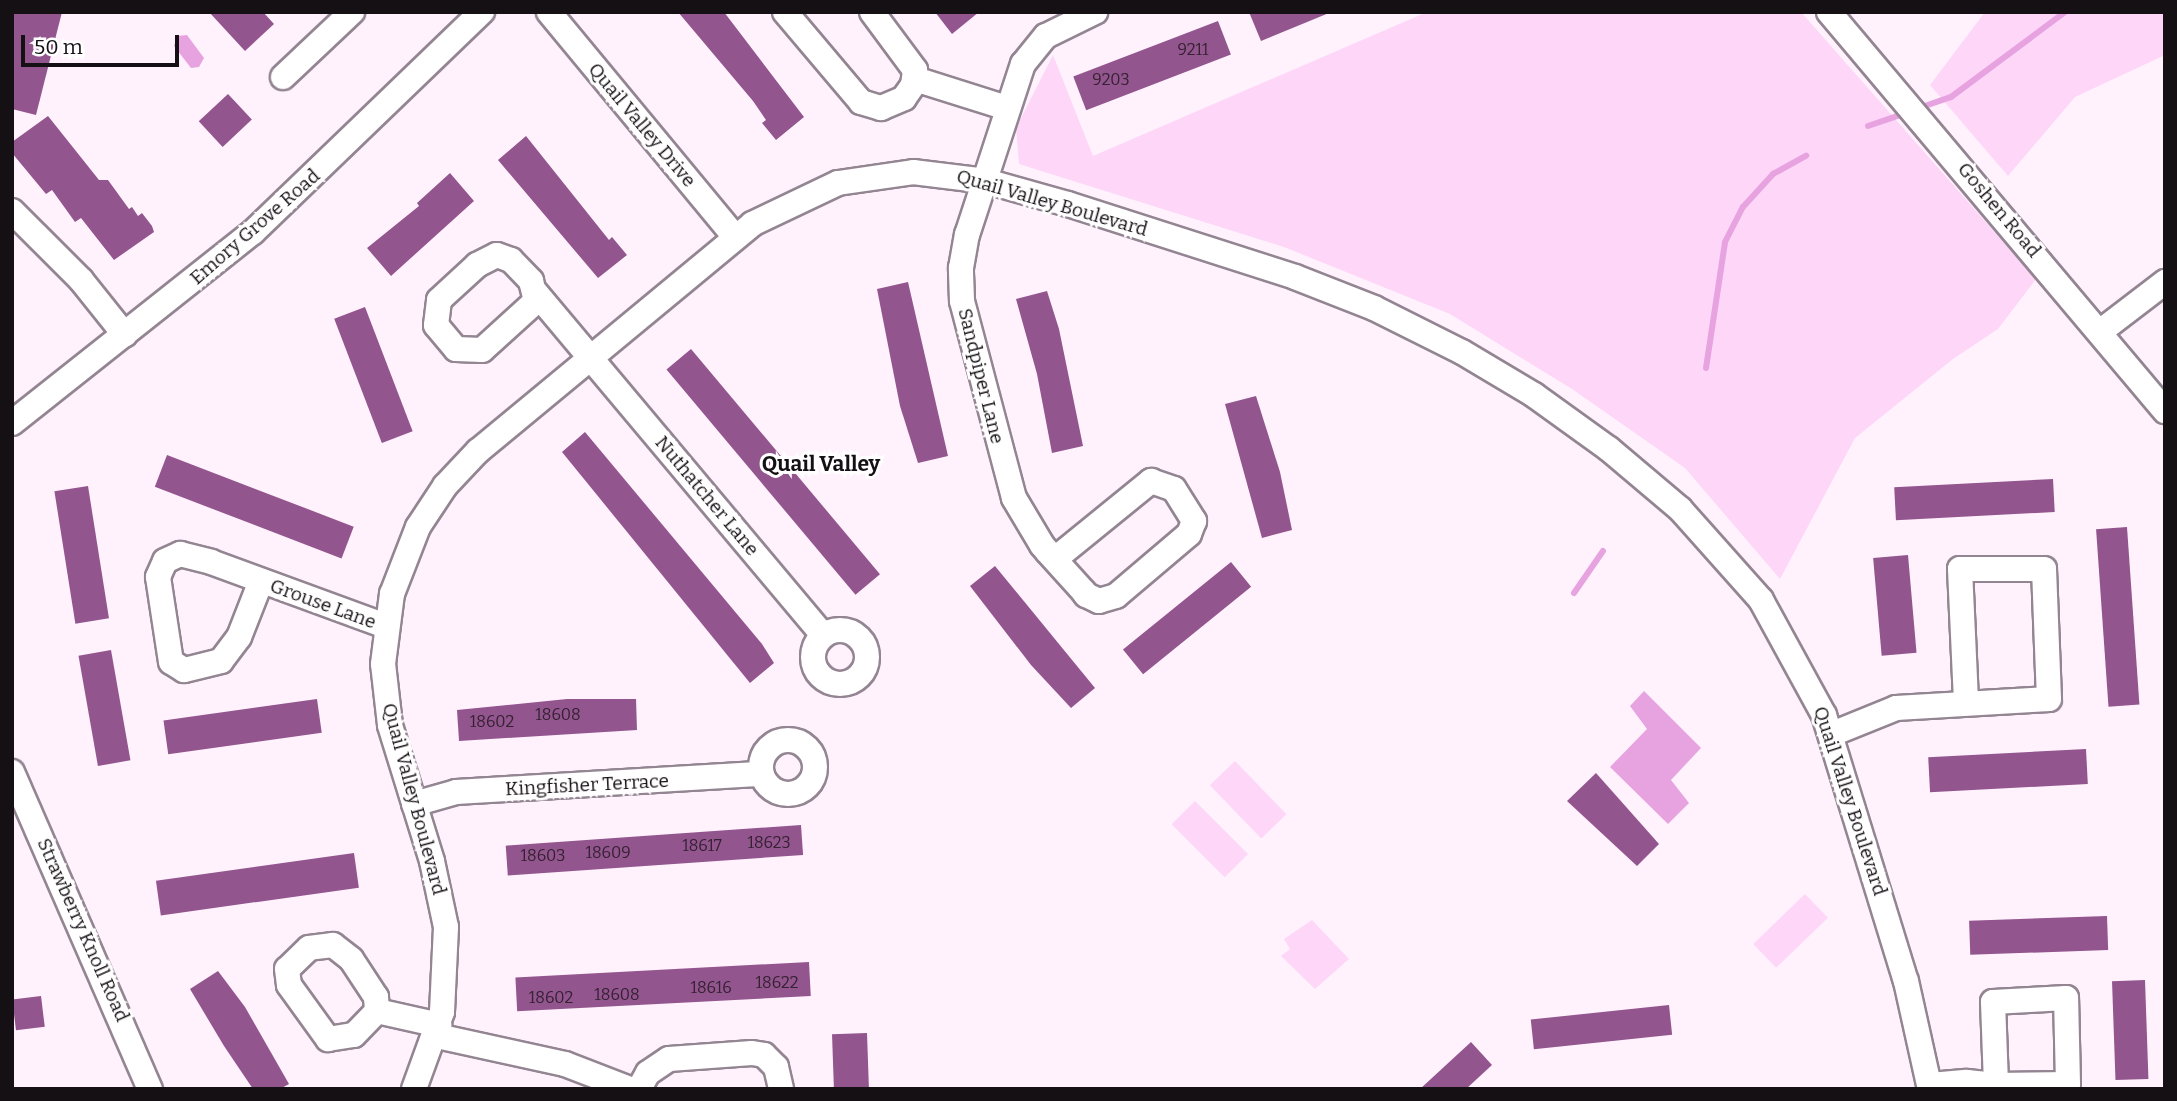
<!DOCTYPE html>
<style>
body{margin:0}
#map{position:relative;width:2177px;height:1101px;overflow:hidden;background:#fff2fd;font-family:Bitter,serif}
div>[style]{position:absolute}
.green>*{inset:0;background:#fdd6f8;transform-origin:0 0}
.water>*{inset:0;background:#e7a3e0}
.stream>*{height:6px;margin:-3px;padding:0 3px;transform-origin:3px;border-radius:3px;background:#e7a3e0}
.building>*{inset:0;background:#93558e;transform-origin:0 0}
.roads{filter:drop-shadow(2px 0 #938592) drop-shadow(-2px 0 #938592) drop-shadow(0 2px #938592) drop-shadow(0 -2px #938592)}
.minor>*{height:24px;margin:-12px;padding:0 12px;transform-origin:12px;border-radius:12px;background:#fff}
.minor>.ring{margin:-12px;padding:0;box-sizing:content-box;background:none;border:24px solid #fff;border-radius:50%}
span{translate:-50% -50%;white-space:nowrap;text-align:center;line-height:1.15;-webkit-text-stroke:6px #fff;paint-order:stroke}
.number-label{font-size:16px;color:#342132}
.number-label span{-webkit-text-stroke-width:0}
.street-label{font-size:19px;color:#151014}
.neighbourhood-label{font-size:21px;color:#151014;font-weight:700}
.frame{position:absolute;inset:0;border:14px solid #151014;pointer-events:none}
.scale{position:absolute;left:21px;top:35px;width:158px;height:32px;box-sizing:border-box;border:4px solid #151014;border-top:0;padding-left:9px;font-size:21px;line-height:24px;white-space:nowrap;color:#151014;-webkit-text-stroke:5px #fff;paint-order:stroke}
</style>
<div id="map">
<div class="green">
<i style="clip-path:polygon(1427px 12px,1801px 12px,2036px 279px,1998px 329px,1953px 359px,1855px 438px,1780px 579px,1685px 468px,1572px 389px,1450px 314px,1284px 247px,1019px 164px,1016px 128px,1053px 55px,1093px 156px)"></i>
<i style="clip-path:polygon(1985px 12px,2165px 12px,2165px 55px,2075px 97px,2008px 176px,1930px 85px)"></i>
<i style="left:1235px;top:761px;width:74px;height:35px;rotate:46deg"></i>
<i style="left:1195px;top:801px;width:75px;height:33px;rotate:45deg"></i>
<i style="left:1805px;top:894px;width:33px;height:72px;rotate:46deg"></i>
<i style="clip-path:polygon(1312px 920px,1349px 959px,1315px 989px,1281px 956px,1290px 949px,1284px 939px)"></i>
</div>
<div class="water">
<i style="clip-path:polygon(187px 35px,204px 58px,199px 67px,191px 68px,174px 46px,177px 36px)"></i>
<i style="clip-path:polygon(1644px 691px,1701px 748px,1671px 780px,1689px 803px,1668px 824px,1610px 767px,1647px 729px,1630px 706px)"></i>
</div>
<div class="stream">
<i style="left:1919px;top:108px;width:34px;rotate:-19deg"></i>
<i style="left:1951px;top:97px;width:142px;rotate:-36.7deg"></i>
<i style="left:1868px;top:126px;width:39px;rotate:-19deg"></i>
<i style="left:1706px;top:368px;width:127px;rotate:-81.4deg"></i>
<i style="left:1725px;top:242px;width:39px;rotate:-63deg"></i>
<i style="left:1743px;top:207px;width:45px;rotate:-47.7deg"></i>
<i style="left:1773px;top:174px;width:38px;rotate:-29deg"></i>
<i style="left:1574px;top:593px;width:51px;rotate:-55.4deg"></i>
</div>
<div class="building">
<i style="clip-path:polygon(12px 12px,62px 12px,36px 115px,12px 109px)"></i>
<i style="clip-path:polygon(209px 12px,263px 12px,274px 24px,245px 51px)"></i>
<i style="clip-path:polygon(678px 12px,724px 12px,804px 117px,776px 140px,762px 123px,766px 120px,753px 101px)"></i>
<i style="clip-path:polygon(935px 12px,979px 12px,952px 34px)"></i>
<i style="clip-path:polygon(1249px 12px,1329px 12px,1329px 13px,1261px 41px)"></i>
<i style="left:1218px;top:21px;width:36px;height:155px;rotate:69deg"></i>
<i style="left:228px;top:94px;width:35px;height:40px;rotate:47deg"></i>
<i style="clip-path:polygon(48px 116px,99px 180px,108px 180px,129px 209px,132px 207px,138px 216px,142px 213px,152px 226px,154px 232px,114px 260px,81px 218px,75px 222px,52px 190px,46px 194px,12px 153px,12px 142px)"></i>
<i style="clip-path:polygon(526px 136px,609px 240px,612px 237px,627px 255px,598px 278px,498px 160px)"></i>
<i style="clip-path:polygon(450px 173px,474px 201px,391px 276px,367px 248px,419px 206px,417px 203px)"></i>
<i style="clip-path:polygon(908px 282px,948px 456px,918px 463px,900px 406px,877px 289px)"></i>
<i style="clip-path:polygon(1047px 291px,1059px 329px,1083px 446px,1052px 453px,1037px 374px,1016px 299px)"></i>
<i style="left:365px;top:307px;width:133px;height:33px;rotate:69deg"></i>
<i style="left:691px;top:349px;width:294px;height:32px;rotate:50deg"></i>
<i style="clip-path:polygon(1256px 396px,1280px 472px,1292px 530px,1262px 538px,1225px 404px)"></i>
<i style="clip-path:polygon(585px 432px,762px 644px,774px 663px,750px 683px,562px 452px)"></i>
<i style="left:167px;top:455px;width:200px;height:34px;rotate:21deg"></i>
<i style="left:2053px;top:479px;width:33px;height:159px;rotate:87deg"></i>
<i style="left:88px;top:486px;width:134px;height:34px;rotate:81deg"></i>
<i style="left:2127px;top:527px;width:178px;height:31px;rotate:86deg"></i>
<i style="left:1908px;top:555px;width:98px;height:35px;rotate:85deg"></i>
<i style="left:1231px;top:562px;width:32px;height:139px;rotate:51deg"></i>
<i style="clip-path:polygon(995px 566px,1095px 688px,1071px 708px,1031px 665px,970px 586px)"></i>
<i style="left:111px;top:650px;width:112px;height:33px;rotate:80deg"></i>
<i style="left:317px;top:699px;width:34px;height:155px;rotate:82deg"></i>
<i style="clip-path:polygon(567px 699px,636px 699px,637px 730px,459px 741px,457px 710px)"></i>
<i style="left:2086px;top:749px;width:35px;height:158px;rotate:87deg"></i>
<i style="clip-path:polygon(1596px 773px,1659px 844px,1637px 866px,1567px 801px)"></i>
<i style="left:801px;top:825px;width:30px;height:296px;rotate:86deg"></i>
<i style="left:354px;top:853px;width:35px;height:200px;rotate:82deg"></i>
<i style="left:2107px;top:916px;width:34px;height:138px;rotate:88deg"></i>
<i style="left:809px;top:962px;width:34px;height:294px;rotate:87deg"></i>
<i style="clip-path:polygon(218px 971px,245px 1007px,289px 1084px,280px 1089px,253px 1089px,224px 1046px,190px 989px)"></i>
<i style="left:2145px;top:980px;width:99px;height:33px;rotate:88deg"></i>
<i style="left:41px;top:996px;width:31px;height:29px;rotate:83deg"></i>
<i style="left:1669px;top:1005px;width:30px;height:139px;rotate:84deg"></i>
<i style="left:867px;top:1033px;width:56px;height:35px;rotate:88deg"></i>
<i style="clip-path:polygon(1471px 1042px,1492px 1065px,1466px 1089px,1420px 1089px)"></i>
</div>
<div class="roads">
<div class="minor">
<i style="left:549px;top:12px;width:292px;rotate:50.4deg"></i>
<i style="left:785px;top:12px;width:118px;rotate:49.8deg"></i>
<i style="left:861px;top:102px;width:21px;rotate:17deg"></i>
<i style="left:881px;top:108px;width:25px;rotate:-23deg"></i>
<i style="left:904px;top:98px;width:16px;rotate:-55deg"></i>
<i style="left:913px;top:85px;width:15px;rotate:-82deg"></i>
<i style="left:915px;top:70px;width:72px;rotate:-126.6deg"></i>
<i style="left:1829px;top:12px;width:522px;rotate:49.9deg"></i>
<i style="left:283px;top:77px;width:95px;rotate:-43.3deg"></i>
<i style="left:915px;top:79px;width:96px;rotate:17.5deg"></i>
<i style="left:12px;top:211px;width:98px;rotate:45deg"></i>
<i style="left:81px;top:280px;width:70px;rotate:51.3deg"></i>
<i style="left:497px;top:255px;width:15px;rotate:20deg"></i>
<i style="left:511px;top:260px;width:29px;rotate:46deg"></i>
<i style="left:531px;top:281px;width:21px;rotate:76deg"></i>
<i style="left:536px;top:301px;width:73px;rotate:137.8deg"></i>
<i style="left:482px;top:350px;width:26px;rotate:-178deg"></i>
<i style="left:456px;top:349px;width:31px;rotate:-130deg"></i>
<i style="left:436px;top:325px;width:25px;rotate:-83deg"></i>
<i style="left:439px;top:300px;width:52px;rotate:-42.6deg"></i>
<i style="left:477px;top:265px;width:22px;rotate:-27deg"></i>
<i style="left:536px;top:293px;width:446px;rotate:50deg"></i>
<i style="left:2101px;top:331px;width:81px;rotate:-37.4deg"></i>
<i style="left:12px;top:423px;width:308px;rotate:-38.4deg"></i>
<i style="left:253px;top:232px;width:318px;rotate:-43.9deg"></i>
<i style="left:1055px;top:559px;width:124px;rotate:-39.1deg"></i>
<i style="left:1151px;top:481px;width:24px;rotate:19deg"></i>
<i style="left:1174px;top:489px;width:38px;rotate:58deg"></i>
<i style="left:1194px;top:521px;width:14px;rotate:111deg"></i>
<i style="left:1189px;top:534px;width:96px;rotate:139.7deg"></i>
<i style="left:1116px;top:596px;width:18px;rotate:164deg"></i>
<i style="left:1099px;top:601px;width:14px;rotate:-155deg"></i>
<i style="left:1086px;top:595px;width:4px;rotate:-124deg"></i>
<i style="left:1084px;top:592px;width:55px;rotate:-132.1deg"></i>
<i style="left:1047px;top:551px;width:8px;rotate:-130deg"></i>
<i style="left:1042px;top:545px;width:55px;rotate:-120.8deg"></i>
<i style="left:1014px;top:498px;width:204px;rotate:-104.8deg"></i>
<i style="left:962px;top:301px;width:33px;rotate:-92deg"></i>
<i style="left:961px;top:268px;width:34px;rotate:-80deg"></i>
<i style="left:967px;top:235px;width:180px;rotate:-71.9deg"></i>
<i style="left:1023px;top:64px;width:36px;rotate:-51deg"></i>
<i style="left:1046px;top:36px;width:55px;rotate:-26.1deg"></i>
<i style="left:261px;top:581px;width:60px;rotate:111.4deg"></i>
<i style="left:239px;top:637px;width:30px;rotate:127deg"></i>
<i style="left:221px;top:661px;width:38px;rotate:166deg"></i>
<i style="left:184px;top:670px;width:15px;rotate:-148deg"></i>
<i style="left:171px;top:662px;width:86px;rotate:-98.7deg"></i>
<i style="left:158px;top:577px;width:17px;rotate:-66deg"></i>
<i style="left:165px;top:561px;width:17px;rotate:-25deg"></i>
<i style="left:180px;top:554px;width:32px;rotate:14deg"></i>
<i style="left:211px;top:562px;width:186px;rotate:20.1deg"></i>
<i class="ring" style="left:813px;top:630px;width:30px;height:30px"></i>
<i style="left:1832px;top:734px;width:69px;rotate:-22.1deg"></i>
<i style="left:1896px;top:708px;width:153px;rotate:-3.4deg"></i>
<i style="left:2049px;top:699px;width:130px;rotate:-92.2deg"></i>
<i style="left:2044px;top:569px;width:84px;rotate:180deg"></i>
<i style="left:1960px;top:569px;width:133px;rotate:87.4deg"></i>
<i class="ring" style="left:761px;top:740px;width:30px;height:30px"></i>
<i style="left:12px;top:772px;width:346px;rotate:66.5deg"></i>
<i style="left:414px;top:804px;width:44px;rotate:-15.9deg"></i>
<i style="left:456px;top:792px;width:306px;rotate:-3.4deg"></i>
<i style="left:377px;top:1011px;width:14px;rotate:-94deg"></i>
<i style="left:376px;top:997px;width:45px;rotate:-123.3deg"></i>
<i style="left:351px;top:959px;width:23px;rotate:-142deg"></i>
<i style="left:333px;top:945px;width:24px;rotate:173deg"></i>
<i style="left:309px;top:948px;width:30px;rotate:136deg"></i>
<i style="left:287px;top:969px;width:16px;rotate:83deg"></i>
<i style="left:289px;top:985px;width:67px;rotate:54.2deg"></i>
<i style="left:328px;top:1039px;width:26px;rotate:-9deg"></i>
<i style="left:354px;top:1035px;width:33px;rotate:-46deg"></i>
<i style="left:377px;top:1011px;width:64px;rotate:12.7deg"></i>
<i style="left:437px;top:1036px;width:131px;rotate:12.3deg"></i>
<i style="left:565px;top:1064px;width:70px;rotate:21deg"></i>
<i style="left:1930px;top:1085px;width:37px;rotate:-5deg"></i>
<i style="left:1967px;top:1082px;width:29px;rotate:6deg"></i>
<i style="left:1996px;top:1085px;width:72px;rotate:-0.8deg"></i>
<i style="left:2068px;top:1084px;width:86px;rotate:-91.3deg"></i>
<i style="left:2066px;top:998px;width:73px;rotate:176.9deg"></i>
<i style="left:1993px;top:1002px;width:83px;rotate:87.9deg"></i>
<i style="left:414px;top:1089px;width:82px;rotate:-70deg"></i>
<i style="left:442px;top:1012px;width:85px;rotate:-87.3deg"></i>
<i style="left:446px;top:927px;width:67px;rotate:-102deg"></i>
<i style="left:432px;top:861px;width:142px;rotate:-107.2deg"></i>
<i style="left:390px;top:725px;width:61px;rotate:-96.5deg"></i>
<i style="left:383px;top:664px;width:71px;rotate:-82.7deg"></i>
<i style="left:392px;top:594px;width:72px;rotate:-68.8deg"></i>
<i style="left:418px;top:527px;width:49px;rotate:-56.6deg"></i>
<i style="left:445px;top:486px;width:48px;rotate:-46.7deg"></i>
<i style="left:478px;top:451px;width:356px;rotate:-39.6deg"></i>
<i style="left:752px;top:224px;width:95px;rotate:-25.5deg"></i>
<i style="left:838px;top:183px;width:76px;rotate:-8.3deg"></i>
<i style="left:913px;top:172px;width:74px;rotate:7deg"></i>
<i style="left:986px;top:181px;width:85px;rotate:15.7deg"></i>
<i style="left:1068px;top:204px;width:238px;rotate:17.8deg"></i>
<i style="left:1295px;top:277px;width:85px;rotate:21.4deg"></i>
<i style="left:1374px;top:308px;width:98px;rotate:26.6deg"></i>
<i style="left:1462px;top:352px;width:84px;rotate:30.8deg"></i>
<i style="left:1534px;top:395px;width:92px;rotate:35.8deg"></i>
<i style="left:1609px;top:449px;width:93px;rotate:40.2deg"></i>
<i style="left:1680px;top:509px;width:122px;rotate:48.3deg"></i>
<i style="left:1761px;top:600px;width:131px;rotate:61.3deg"></i>
<i style="left:1824px;top:715px;width:278px;rotate:72.9deg"></i>
<i style="left:1906px;top:981px;width:111px;rotate:77.5deg"></i>
<i style="left:639px;top:1089px;width:18px;rotate:-61deg"></i>
<i style="left:648px;top:1073px;width:25px;rotate:-34deg"></i>
<i style="left:669px;top:1059px;width:83px;rotate:-4.1deg"></i>
<i style="left:752px;top:1053px;width:12px;rotate:9deg"></i>
<i style="left:764px;top:1055px;width:17px;rotate:45deg"></i>
<i style="left:776px;top:1067px;width:23px;rotate:77deg"></i>
</div>
</div>
<div class="number-label">
<span style="left:1193px;top:50px">9211</span>
<span style="left:1111px;top:80px">9203</span>
<span style="left:558px;top:715px">18608</span>
<span style="left:492px;top:722px">18602</span>
<span style="left:769px;top:843px">18623</span>
<span style="left:702px;top:846px">18617</span>
<span style="left:608px;top:853px">18609</span>
<span style="left:543px;top:856px">18603</span>
<span style="left:777px;top:983px">18622</span>
<span style="left:711px;top:988px">18616</span>
<span style="left:617px;top:995px">18608</span>
<span style="left:551px;top:998px">18602</span>
</div>
<div class="street-label">
<span style="left:642px;top:125px;rotate:50deg">Quail Valley Drive</span>
<span style="left:1052px;top:203px;rotate:16deg">Quail Valley Boulevard</span>
<span style="left:1999px;top:210px;rotate:50deg">Goshen Road</span>
<span style="left:255px;top:227px;rotate:-41deg">Emory Grove Road</span>
<span style="left:981px;top:376px;rotate:76deg">Sandpiper Lane</span>
<span style="left:707px;top:496px;rotate:50deg">Nuthatcher Lane</span>
<span style="left:323px;top:604px;rotate:20deg">Grouse Lane</span>
<span style="left:587px;top:785px;rotate:-3deg">Kingfisher Terrace</span>
<span style="left:414px;top:799px;rotate:75deg">Quail Valley Boulevard</span>
<span style="left:1850px;top:801px;rotate:72deg">Quail Valley Boulevard</span>
<span style="left:83px;top:930px;rotate:66deg">Strawberry Knoll Road</span>
</div>
<div class="neighbourhood-label">
<span style="left:821px;top:464px">Quail Valley</span>
</div>
<div class="frame"></div>
<div class="scale">50 m</div>
</div>
